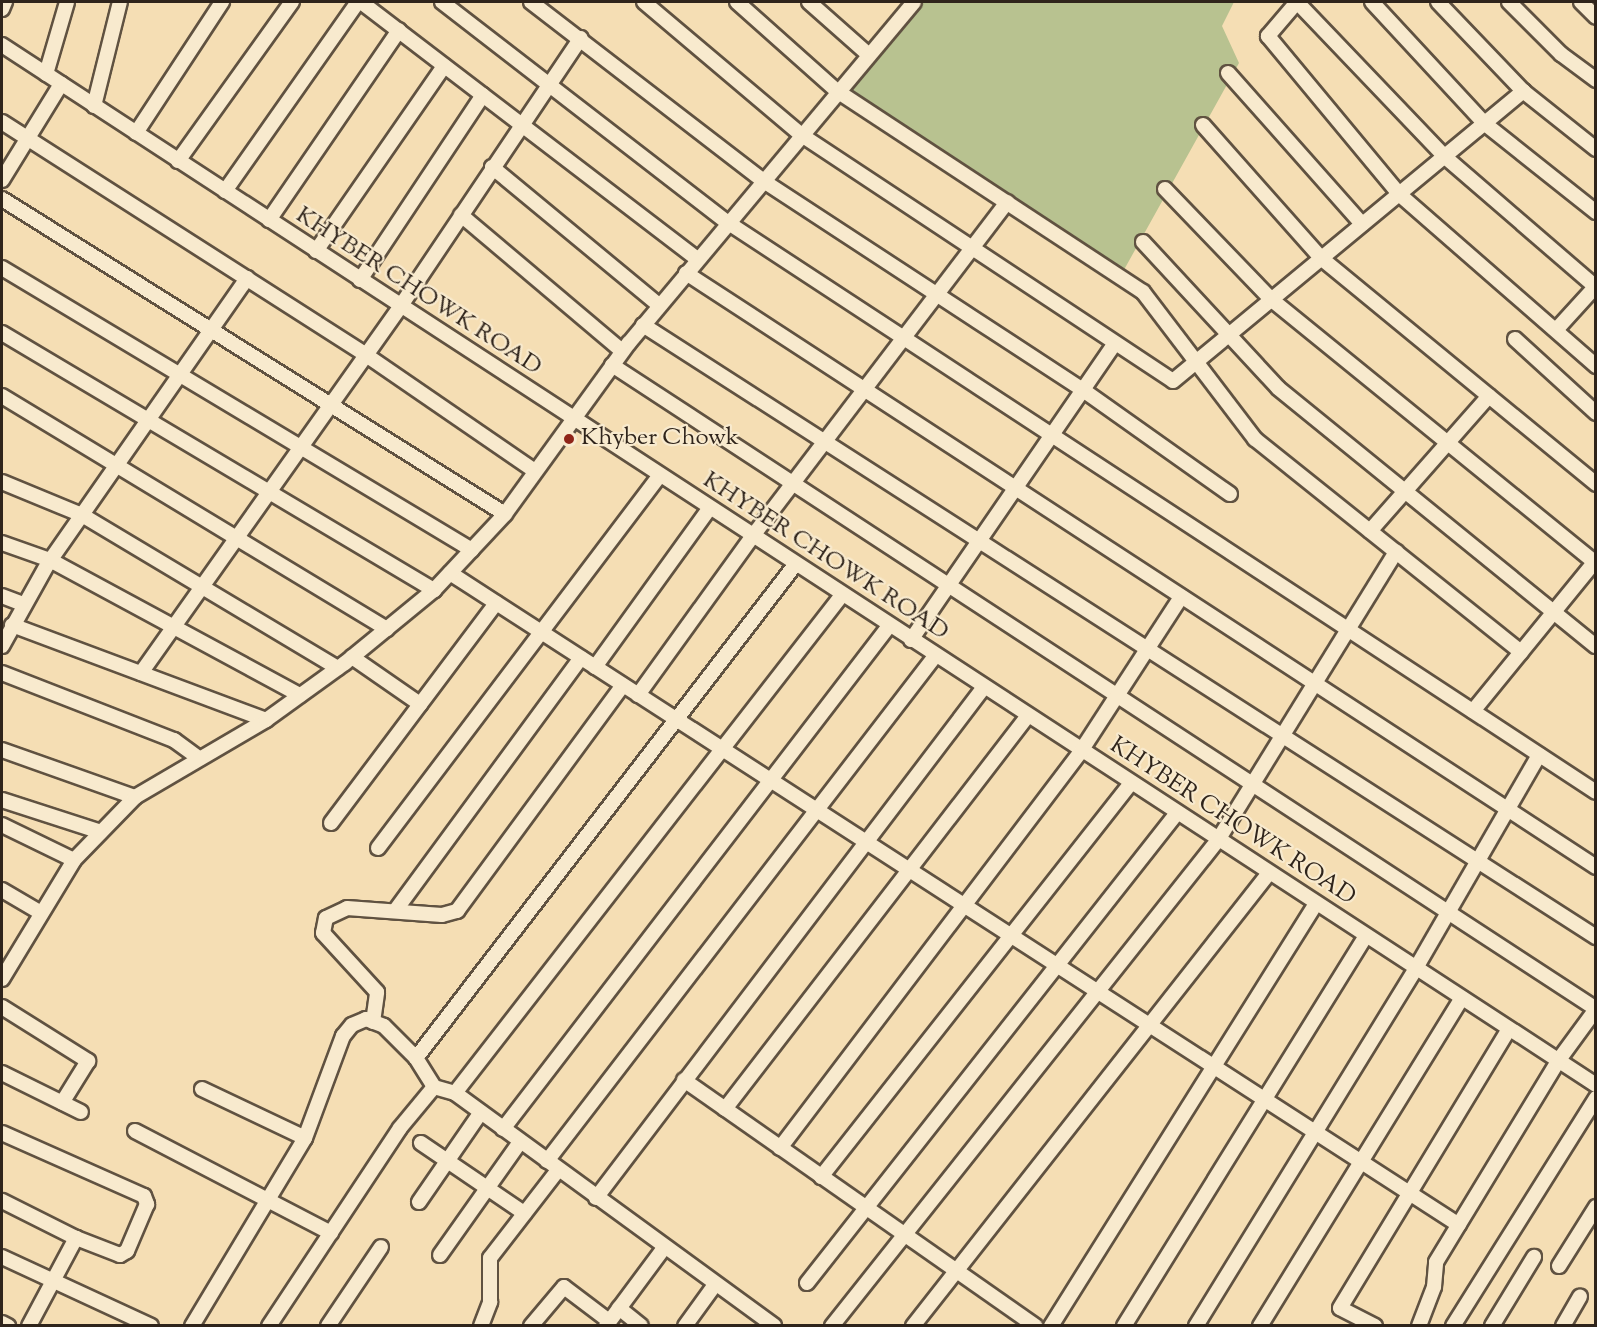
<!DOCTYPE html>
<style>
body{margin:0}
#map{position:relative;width:1597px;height:1327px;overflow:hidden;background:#f5deb4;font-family:"Sorts Mill Goudy",serif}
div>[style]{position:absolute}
.green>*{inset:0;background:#b8c290}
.roads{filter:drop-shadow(2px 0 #605241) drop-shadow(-2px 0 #605241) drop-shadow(0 2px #605241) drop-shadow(0 -2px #605241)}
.minor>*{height:14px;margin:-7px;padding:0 7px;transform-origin:7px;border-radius:7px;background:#f8eace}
.dots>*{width:16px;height:16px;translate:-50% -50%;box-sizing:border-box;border:3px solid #f8eace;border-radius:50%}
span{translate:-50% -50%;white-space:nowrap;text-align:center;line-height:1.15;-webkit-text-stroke:4.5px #f8eace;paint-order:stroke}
.street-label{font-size:24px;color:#2f241b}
.poi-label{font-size:24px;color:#2f241b}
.left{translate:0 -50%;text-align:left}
.frame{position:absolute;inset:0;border:3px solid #2f241b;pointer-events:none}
</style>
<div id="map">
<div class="green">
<i style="clip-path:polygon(914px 2px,1234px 2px,1222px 26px,1239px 63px,1120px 277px,833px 96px)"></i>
</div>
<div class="roads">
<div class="minor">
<i style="left:361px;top:2px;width:423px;rotate:37.4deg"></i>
<i style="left:442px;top:2px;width:360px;rotate:37.7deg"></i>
<i style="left:727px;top:222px;width:1039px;rotate:33.26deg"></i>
<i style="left:531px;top:2px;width:292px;rotate:37.6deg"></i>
<i style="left:762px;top:180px;width:384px;rotate:33.2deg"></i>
<i style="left:1083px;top:390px;width:180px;rotate:35.3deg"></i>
<i style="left:644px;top:2px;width:204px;rotate:40.2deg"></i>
<i style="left:800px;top:134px;width:447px;rotate:33.5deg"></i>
<i style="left:1173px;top:381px;width:455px;rotate:-39.6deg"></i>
<i style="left:737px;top:2px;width:134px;rotate:41.7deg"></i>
<i style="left:837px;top:91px;width:366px;rotate:33.3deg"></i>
<i style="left:1143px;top:292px;width:185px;rotate:52.7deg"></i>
<i style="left:1255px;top:439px;width:341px;rotate:38.7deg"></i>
<i style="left:809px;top:2px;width:80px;rotate:41.5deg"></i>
<i style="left:1297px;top:2px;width:45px;rotate:130.5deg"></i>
<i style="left:1268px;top:36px;width:205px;rotate:50.3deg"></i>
<i style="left:1399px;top:194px;width:262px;rotate:41.1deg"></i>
<i style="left:1297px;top:2px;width:213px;rotate:46.3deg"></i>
<i style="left:1444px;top:156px;width:201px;rotate:40.8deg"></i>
<i style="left:1372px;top:2px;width:165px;rotate:47.2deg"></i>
<i style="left:1484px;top:123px;width:143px;rotate:38.5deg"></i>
<i style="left:1438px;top:2px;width:123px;rotate:46.3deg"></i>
<i style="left:1523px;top:91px;width:93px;rotate:38.5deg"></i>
<i style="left:1509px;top:2px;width:74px;rotate:45deg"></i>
<i style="left:1561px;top:54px;width:44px;rotate:36.6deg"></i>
<i style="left:1581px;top:2px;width:21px;rotate:45deg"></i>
<i style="left:2px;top:9px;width:8px;rotate:-67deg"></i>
<i style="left:2px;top:45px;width:1903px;rotate:33.12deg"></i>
<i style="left:1228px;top:73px;width:202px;rotate:48.4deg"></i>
<i style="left:46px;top:74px;width:75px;rotate:-73.7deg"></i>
<i style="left:94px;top:106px;width:107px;rotate:-76deg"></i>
<i style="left:2px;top:122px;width:432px;rotate:32.6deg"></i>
<i style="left:366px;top:355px;width:205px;rotate:34.5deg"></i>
<i style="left:1203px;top:125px;width:178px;rotate:48.4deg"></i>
<i style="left:1321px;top:258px;width:356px;rotate:39.4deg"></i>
<i style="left:136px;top:133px;width:157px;rotate:-56.7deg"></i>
<i style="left:178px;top:161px;width:196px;rotate:-54.4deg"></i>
<i style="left:492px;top:167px;width:217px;rotate:39.6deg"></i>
<i style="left:2px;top:180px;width:113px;rotate:-58.4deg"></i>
<i style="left:1165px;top:189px;width:154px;rotate:46.1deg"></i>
<i style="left:1272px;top:300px;width:417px;rotate:39.1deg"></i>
<i style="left:225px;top:191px;width:231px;rotate:-54.9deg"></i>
<i style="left:2px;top:199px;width:593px;rotate:32.06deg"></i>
<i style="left:461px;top:215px;width:211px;rotate:40.2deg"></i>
<i style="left:269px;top:220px;width:230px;rotate:-55.6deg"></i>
<i style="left:1143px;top:242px;width:199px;rotate:47.2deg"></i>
<i style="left:1278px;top:388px;width:409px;rotate:39.1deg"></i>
<i style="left:316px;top:251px;width:225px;rotate:-55.3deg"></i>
<i style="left:2px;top:268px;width:548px;rotate:30.96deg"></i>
<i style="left:686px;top:273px;width:1087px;rotate:33.13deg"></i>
<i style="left:360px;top:280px;width:222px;rotate:-56.4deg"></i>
<i style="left:643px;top:325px;width:1133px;rotate:32.71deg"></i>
<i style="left:1556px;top:330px;width:59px;rotate:-47.7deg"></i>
<i style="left:2px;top:333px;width:503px;rotate:30.75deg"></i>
<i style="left:1515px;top:339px;width:110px;rotate:42.4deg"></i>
<i style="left:612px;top:365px;width:1176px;rotate:33.2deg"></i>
<i style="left:2px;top:396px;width:450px;rotate:31.2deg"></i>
<i style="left:2px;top:482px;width:87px;rotate:22.4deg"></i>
<i style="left:82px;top:515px;width:298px;rotate:30.9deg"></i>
<i style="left:1370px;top:531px;width:180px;rotate:-48.6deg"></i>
<i style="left:2px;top:543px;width:51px;rotate:19.5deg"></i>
<i style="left:50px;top:560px;width:284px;rotate:28.4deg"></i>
<i style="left:450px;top:573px;width:1201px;rotate:32.87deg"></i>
<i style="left:2px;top:596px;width:22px;rotate:21deg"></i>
<i style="left:12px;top:625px;width:271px;rotate:20.5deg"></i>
<i style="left:911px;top:640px;width:360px;rotate:-55.5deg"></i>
<i style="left:2px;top:646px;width:93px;rotate:-60.9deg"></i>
<i style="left:47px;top:565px;width:350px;rotate:-55.1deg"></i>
<i style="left:352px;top:657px;width:83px;rotate:34.7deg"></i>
<i style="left:595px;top:667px;width:195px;rotate:-54.2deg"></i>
<i style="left:2px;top:673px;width:185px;rotate:21.3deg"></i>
<i style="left:174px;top:740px;width:29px;rotate:36deg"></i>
<i style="left:141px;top:673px;width:448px;rotate:-54.7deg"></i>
<i style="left:400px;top:307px;width:324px;rotate:-56.1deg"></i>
<i style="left:638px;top:695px;width:195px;rotate:-54.2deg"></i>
<i style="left:752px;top:537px;width:421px;rotate:-52.7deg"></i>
<i style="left:1473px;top:711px;width:195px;rotate:-50.8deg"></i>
<i style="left:2px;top:750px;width:141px;rotate:19.5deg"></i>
<i style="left:2px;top:800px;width:104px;rotate:17.9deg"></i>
<i style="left:331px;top:823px;width:275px;rotate:-53.1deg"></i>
<i style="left:2px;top:825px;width:80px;rotate:25.9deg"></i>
<i style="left:378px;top:848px;width:466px;rotate:-52.9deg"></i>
<i style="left:2px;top:890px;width:45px;rotate:30.5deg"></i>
<i style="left:395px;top:911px;width:314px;rotate:-53.7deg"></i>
<i style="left:2px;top:979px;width:139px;rotate:-58.8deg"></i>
<i style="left:74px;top:860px;width:88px;rotate:-45.9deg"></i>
<i style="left:135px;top:797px;width:152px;rotate:-30.4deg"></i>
<i style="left:266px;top:720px;width:97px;rotate:-35.8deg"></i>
<i style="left:345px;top:663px;width:115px;rotate:-39.4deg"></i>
<i style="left:434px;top:590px;width:104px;rotate:-46.9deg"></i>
<i style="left:505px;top:514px;width:211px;rotate:-54.1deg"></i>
<i style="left:629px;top:343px;width:444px;rotate:-50.1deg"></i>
<i style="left:2px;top:1007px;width:102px;rotate:32.1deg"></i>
<i style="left:88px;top:1061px;width:49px;rotate:121.8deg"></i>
<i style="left:373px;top:1022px;width:30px;rotate:-82deg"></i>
<i style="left:377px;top:992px;width:80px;rotate:-132.5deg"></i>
<i style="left:323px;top:933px;width:15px;rotate:-79deg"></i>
<i style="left:326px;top:918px;width:23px;rotate:-25deg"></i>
<i style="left:347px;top:908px;width:95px;rotate:4.2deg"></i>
<i style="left:442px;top:915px;width:16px;rotate:-15deg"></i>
<i style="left:457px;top:911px;width:280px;rotate:-53.7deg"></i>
<i style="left:416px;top:1058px;width:622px;rotate:-52.45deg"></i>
<i style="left:2px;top:1073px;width:88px;rotate:26.3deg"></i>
<i style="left:684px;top:1080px;width:429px;rotate:35deg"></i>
<i style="left:202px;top:1089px;width:114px;rotate:25.4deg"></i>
<i style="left:455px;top:1093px;width:631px;rotate:-52.15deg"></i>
<i style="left:725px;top:1109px;width:496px;rotate:-52.4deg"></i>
<i style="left:503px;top:1129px;width:634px;rotate:-52.5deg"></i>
<i style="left:135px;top:1131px;width:221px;rotate:27.5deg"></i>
<i style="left:2px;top:1133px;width:155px;rotate:23.9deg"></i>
<i style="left:144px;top:1196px;width:9px;rotate:69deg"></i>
<i style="left:147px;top:1204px;width:51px;rotate:113.1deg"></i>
<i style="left:127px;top:1251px;width:8px;rotate:150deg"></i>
<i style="left:120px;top:1255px;width:47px;rotate:-158.9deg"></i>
<i style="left:76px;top:1238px;width:83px;rotate:-153.4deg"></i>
<i style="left:421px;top:1143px;width:125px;rotate:34.2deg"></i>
<i style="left:780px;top:1148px;width:498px;rotate:-52.8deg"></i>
<i style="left:1081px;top:751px;width:184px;rotate:-57deg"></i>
<i style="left:547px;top:1161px;width:637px;rotate:-52.46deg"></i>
<i style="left:821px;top:1177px;width:501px;rotate:-51.8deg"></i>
<i style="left:596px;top:1198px;width:642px;rotate:-52.79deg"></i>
<i style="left:419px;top:1202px;width:109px;rotate:-55.4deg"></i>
<i style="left:440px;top:1255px;width:138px;rotate:-54.7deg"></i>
<i style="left:2px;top:1257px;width:164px;rotate:24.8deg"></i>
<i style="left:1559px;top:1266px;width:70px;rotate:-57.9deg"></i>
<i style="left:807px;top:1283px;width:598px;rotate:-51.79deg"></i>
<i style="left:619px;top:1308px;width:28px;rotate:39deg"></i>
<i style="left:2px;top:1323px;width:7px;rotate:27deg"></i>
<i style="left:29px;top:1326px;width:100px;rotate:-61.9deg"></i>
<i style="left:192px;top:1326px;width:219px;rotate:-59deg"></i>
<i style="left:305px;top:1138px;width:109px;rotate:-69.6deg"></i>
<i style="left:343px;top:1036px;width:14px;rotate:-51deg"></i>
<i style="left:352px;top:1025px;width:15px;rotate:-23deg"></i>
<i style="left:366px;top:1019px;width:19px;rotate:21deg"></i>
<i style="left:384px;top:1026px;width:45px;rotate:45deg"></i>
<i style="left:416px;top:1058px;width:34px;rotate:58deg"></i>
<i style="left:434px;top:1087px;width:22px;rotate:16deg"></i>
<i style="left:455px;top:1093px;width:395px;rotate:36.1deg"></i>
<i style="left:269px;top:1326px;width:237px;rotate:-56.5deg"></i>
<i style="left:400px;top:1128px;width:53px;rotate:-50.3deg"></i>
<i style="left:328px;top:1326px;width:95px;rotate:-56.1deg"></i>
<i style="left:481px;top:1326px;width:26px;rotate:-69deg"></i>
<i style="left:490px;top:1302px;width:44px;rotate:-90deg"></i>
<i style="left:490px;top:1258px;width:111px;rotate:-52.3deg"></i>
<i style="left:531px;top:1326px;width:51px;rotate:-49.8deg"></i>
<i style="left:564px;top:1287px;width:56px;rotate:37.1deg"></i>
<i style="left:606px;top:1326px;width:97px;rotate:-53.4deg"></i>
<i style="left:685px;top:1326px;width:49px;rotate:-54.1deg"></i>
<i style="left:832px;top:1326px;width:621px;rotate:-51.54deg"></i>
<i style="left:1218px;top:840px;width:339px;rotate:-58.3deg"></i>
<i style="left:913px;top:1326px;width:576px;rotate:-51.84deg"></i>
<i style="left:1051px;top:1326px;width:499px;rotate:-57.9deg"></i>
<i style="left:1124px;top:1326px;width:459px;rotate:-58.2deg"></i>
<i style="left:1196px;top:1326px;width:420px;rotate:-58.4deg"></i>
<i style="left:1416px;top:968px;width:246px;rotate:-60deg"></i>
<i style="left:1260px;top:1326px;width:385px;rotate:-58.4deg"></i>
<i style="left:1375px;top:1326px;width:39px;rotate:-153deg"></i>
<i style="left:1340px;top:1308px;width:326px;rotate:-58.8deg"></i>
<i style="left:1419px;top:1326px;width:42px;rotate:-69deg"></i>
<i style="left:1434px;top:1287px;width:25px;rotate:-85deg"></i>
<i style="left:1436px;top:1262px;width:235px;rotate:-58.7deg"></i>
<i style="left:1558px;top:1061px;width:64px;rotate:-53.8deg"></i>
<i style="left:1453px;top:1326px;width:269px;rotate:-57.9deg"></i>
<i style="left:1492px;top:1326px;width:81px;rotate:-58.7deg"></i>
<i style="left:1563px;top:1326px;width:34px;rotate:-60deg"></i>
</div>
</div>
<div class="dots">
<i style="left:569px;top:439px;background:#8f2418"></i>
</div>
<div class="street-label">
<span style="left:418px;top:292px;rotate:33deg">KHYBER CHOWK ROAD</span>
<span style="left:825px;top:557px;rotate:33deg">KHYBER CHOWK ROAD</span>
<span style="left:1232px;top:822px;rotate:33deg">KHYBER CHOWK ROAD</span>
</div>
<div class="poi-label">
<span class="left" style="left:581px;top:439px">Khyber Chowk</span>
</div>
<div class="frame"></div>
</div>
